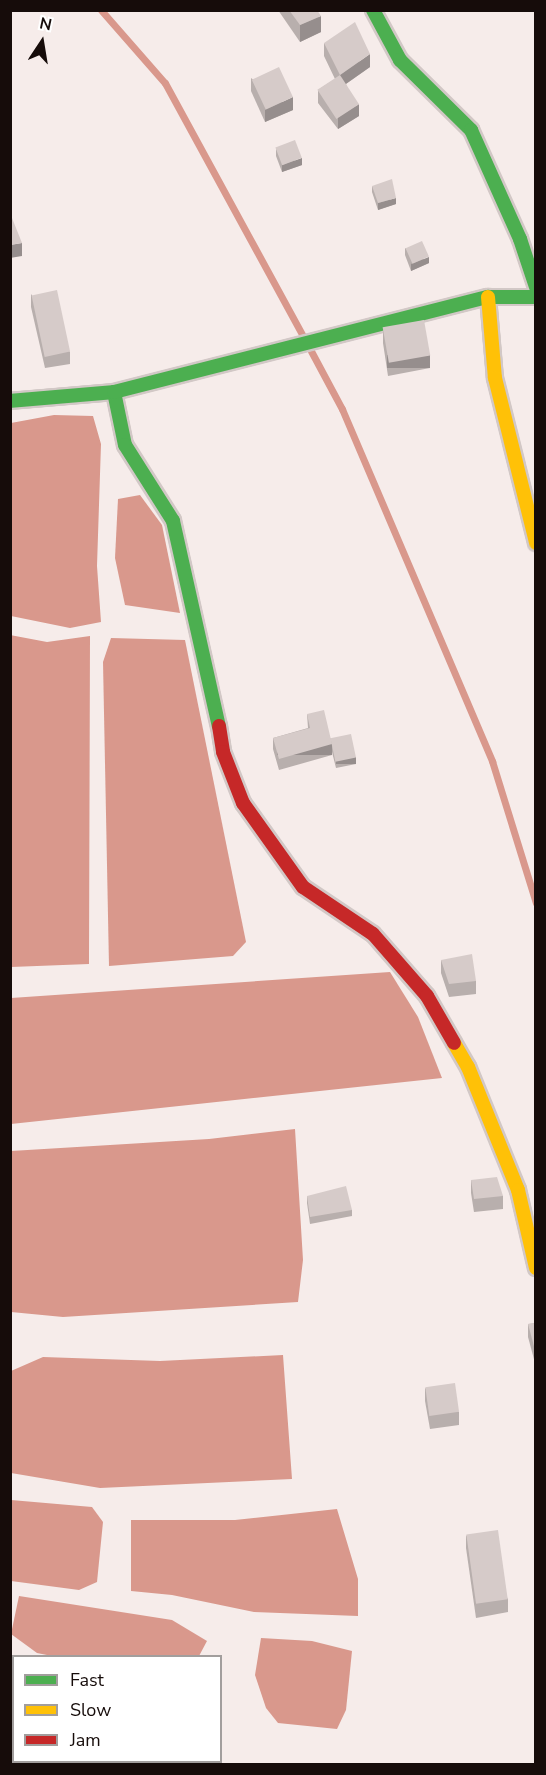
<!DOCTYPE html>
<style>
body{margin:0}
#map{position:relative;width:546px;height:1775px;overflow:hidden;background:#f6ecea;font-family:"Nunito Sans",sans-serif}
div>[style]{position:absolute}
.water>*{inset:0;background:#d9988c}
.stream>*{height:7px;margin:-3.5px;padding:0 3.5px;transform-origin:3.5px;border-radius:3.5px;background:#d9988c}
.roads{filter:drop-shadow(2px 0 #d2c8c6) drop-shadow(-2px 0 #d2c8c6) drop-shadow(0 2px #d2c8c6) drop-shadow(0 -2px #d2c8c6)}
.fast>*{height:14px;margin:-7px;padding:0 7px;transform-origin:7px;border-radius:7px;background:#4caf50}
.slow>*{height:14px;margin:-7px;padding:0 7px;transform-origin:7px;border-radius:7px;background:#ffc107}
.jam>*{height:14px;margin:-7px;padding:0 7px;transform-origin:7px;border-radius:7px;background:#c62828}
.wall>*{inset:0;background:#b8afad}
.shaded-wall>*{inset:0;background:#968e8d;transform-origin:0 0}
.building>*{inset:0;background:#d6cbc9;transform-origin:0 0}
span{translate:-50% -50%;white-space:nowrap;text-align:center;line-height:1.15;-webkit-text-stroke:5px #fff;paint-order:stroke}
.frame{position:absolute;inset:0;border:12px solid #160c0a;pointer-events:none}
.legend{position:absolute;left:12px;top:1655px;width:210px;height:108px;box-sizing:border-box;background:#fff;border:2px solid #a29e9d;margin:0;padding:8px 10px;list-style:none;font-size:18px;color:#160c0a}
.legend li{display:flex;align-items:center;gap:12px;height:30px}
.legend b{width:30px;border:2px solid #a29e9d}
.north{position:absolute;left:12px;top:12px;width:60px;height:60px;-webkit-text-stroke:4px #fff;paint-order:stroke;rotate:12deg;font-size:16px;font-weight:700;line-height:24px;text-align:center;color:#160c0a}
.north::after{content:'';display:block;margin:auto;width:21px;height:27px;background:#160c0a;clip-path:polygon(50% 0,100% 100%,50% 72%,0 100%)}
</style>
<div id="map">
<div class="water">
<i style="clip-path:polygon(54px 415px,93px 416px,101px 444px,97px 566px,101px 622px,70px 628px,11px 616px,11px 423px)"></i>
<i style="clip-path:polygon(140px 495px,162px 525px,180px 613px,125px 605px,115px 558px,118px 499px)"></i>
<i style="clip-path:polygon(10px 635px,47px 642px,90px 636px,89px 964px,11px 967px)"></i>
<i style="clip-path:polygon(111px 638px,185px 640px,246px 942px,233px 956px,109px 966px,103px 662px)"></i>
<i style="clip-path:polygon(390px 972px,418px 1017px,442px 1078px,11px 1124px,11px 998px)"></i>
<i style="clip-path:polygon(295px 1129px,303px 1260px,298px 1302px,63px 1317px,11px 1312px,11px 1151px,209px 1139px)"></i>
<i style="clip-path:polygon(283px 1355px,292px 1479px,100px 1488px,11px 1473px,11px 1371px,43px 1357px,160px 1361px)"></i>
<i style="clip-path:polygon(11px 1500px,92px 1507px,103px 1522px,97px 1582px,79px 1590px,11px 1581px)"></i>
<i style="clip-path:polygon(337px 1509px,358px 1579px,358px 1616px,254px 1612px,172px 1595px,131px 1591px,131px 1520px,235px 1520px)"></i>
<i style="clip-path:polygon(19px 1596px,172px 1620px,207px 1641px,199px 1656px,52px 1656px,37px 1653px,11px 1634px)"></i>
<i style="clip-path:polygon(261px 1638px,312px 1641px,352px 1651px,346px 1710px,337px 1729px,278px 1723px,266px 1708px,255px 1675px)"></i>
<i style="clip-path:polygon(10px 1710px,14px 1762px,158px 1762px,158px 1764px,11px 1764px)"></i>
</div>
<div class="stream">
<i style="left:101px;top:10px;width:97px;rotate:48.8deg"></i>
<i style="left:165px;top:83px;width:288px;rotate:61.4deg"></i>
<i style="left:311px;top:351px;width:66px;rotate:61.9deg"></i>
<i style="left:342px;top:409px;width:383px;rotate:66.9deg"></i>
<i style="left:492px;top:761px;width:149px;rotate:72.8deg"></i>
</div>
<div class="roads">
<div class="fast">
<i style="left:373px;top:10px;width:57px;rotate:61.6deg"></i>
<i style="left:400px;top:60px;width:100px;rotate:44.6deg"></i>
<i style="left:471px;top:130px;width:120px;rotate:65.8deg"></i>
<i style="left:520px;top:239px;width:51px;rotate:71.6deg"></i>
<i style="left:114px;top:392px;width:54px;rotate:78.3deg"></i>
<i style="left:125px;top:445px;width:90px;rotate:57.7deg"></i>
<i style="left:173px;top:521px;width:210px;rotate:77.4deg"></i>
<i style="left:10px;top:401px;width:104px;rotate:-4.9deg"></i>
<i style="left:114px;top:392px;width:386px;rotate:-14.3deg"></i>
<i style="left:488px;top:297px;width:48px"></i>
</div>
<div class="slow">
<i style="left:488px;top:297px;width:81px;rotate:85.1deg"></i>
<i style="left:495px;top:378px;width:170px;rotate:76deg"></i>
<i style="left:454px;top:1043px;width:28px;rotate:60deg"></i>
<i style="left:468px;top:1067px;width:133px;rotate:67.9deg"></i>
<i style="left:518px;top:1190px;width:80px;rotate:77deg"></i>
</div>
<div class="jam">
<i style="left:219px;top:726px;width:26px;rotate:81deg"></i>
<i style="left:223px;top:752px;width:55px;rotate:68.6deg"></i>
<i style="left:243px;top:803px;width:103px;rotate:54.5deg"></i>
<i style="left:303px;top:887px;width:84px;rotate:33.9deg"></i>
<i style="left:373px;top:934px;width:82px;rotate:48.9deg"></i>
<i style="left:427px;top:996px;width:54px;rotate:60.1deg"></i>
</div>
</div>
<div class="wall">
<i style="clip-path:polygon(278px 10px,317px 10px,321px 32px,300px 42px)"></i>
<i style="clip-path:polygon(324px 43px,370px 67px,346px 84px,359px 116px,338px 129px,318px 103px,318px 90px,335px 79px,324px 56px)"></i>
<i style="clip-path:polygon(251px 78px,293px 110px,265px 122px,251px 91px)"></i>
<i style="clip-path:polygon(276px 149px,302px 165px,282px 172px,276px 156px)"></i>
<i style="clip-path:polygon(372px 186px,396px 204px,378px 210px,372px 192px)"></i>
<i style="clip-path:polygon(405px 248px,429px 263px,411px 271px,405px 255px)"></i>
<i style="clip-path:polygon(31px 294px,70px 352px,70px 364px,45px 368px,31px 307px)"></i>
<i style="clip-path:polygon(383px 330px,430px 368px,388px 376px,383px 343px)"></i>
<i style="clip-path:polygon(307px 714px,331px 739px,356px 764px,336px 768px,332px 752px,332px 755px,279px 770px,273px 749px,273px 738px,308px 728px)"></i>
<i style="clip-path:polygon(441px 960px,476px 981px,476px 994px,449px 997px,441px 973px)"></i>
<i style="clip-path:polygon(471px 1180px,503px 1196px,503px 1209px,474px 1212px,471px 1193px)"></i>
<i style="clip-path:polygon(307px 1196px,352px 1210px,352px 1216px,310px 1224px,307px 1203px)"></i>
<i style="clip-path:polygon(536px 1323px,535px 1363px,528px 1337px,528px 1324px)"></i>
<i style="clip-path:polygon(425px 1388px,459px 1412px,459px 1425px,430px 1429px,425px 1401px)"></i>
<i style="clip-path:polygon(466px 1535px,508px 1599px,508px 1612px,476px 1618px,466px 1548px)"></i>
</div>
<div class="shaded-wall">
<i style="clip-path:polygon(321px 16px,321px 32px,300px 42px,300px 25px)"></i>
<i style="clip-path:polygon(370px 54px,370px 67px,340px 88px,340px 75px)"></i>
<i style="clip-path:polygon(293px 97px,293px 110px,265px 122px,265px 110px)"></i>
<i style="clip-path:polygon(359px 104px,359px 116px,338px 129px,338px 117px)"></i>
<i style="clip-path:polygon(302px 158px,302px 165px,282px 172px,282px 165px)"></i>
<i style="clip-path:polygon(396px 198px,396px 204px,378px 210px,378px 203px)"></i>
<i style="clip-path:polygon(22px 243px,22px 256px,10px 258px,10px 245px)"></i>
<i style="clip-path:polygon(429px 257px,429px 263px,411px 271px,411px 264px)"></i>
<i style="left:430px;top:355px;width:13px;height:43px;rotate:90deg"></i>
<i style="left:332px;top:744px;width:11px;height:55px;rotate:90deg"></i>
<i style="left:356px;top:757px;width:7px;height:20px;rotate:90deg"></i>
</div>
<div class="building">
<i style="clip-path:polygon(289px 10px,317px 10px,321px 16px,300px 25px)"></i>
<i style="clip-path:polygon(355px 22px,370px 54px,340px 75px,324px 43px)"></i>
<i style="left:279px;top:67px;width:33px;height:30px;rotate:65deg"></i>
<i style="left:340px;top:75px;width:35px;height:27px;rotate:57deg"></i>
<i style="left:295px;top:140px;width:19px;height:21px;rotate:69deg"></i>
<i style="clip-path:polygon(392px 179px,396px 198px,378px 203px,372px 186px)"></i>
<i style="clip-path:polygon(10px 213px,22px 243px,10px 245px)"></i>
<i style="left:422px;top:241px;width:17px;height:18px;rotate:66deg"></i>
<i style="left:57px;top:290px;width:63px;height:26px;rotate:78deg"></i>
<i style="left:424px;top:320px;width:36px;height:42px;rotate:80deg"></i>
<i style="clip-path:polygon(324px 710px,332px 744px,279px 759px,273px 738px,310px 728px,307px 714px)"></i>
<i style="left:351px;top:734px;width:24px;height:21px;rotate:78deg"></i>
<i style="clip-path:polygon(472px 954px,476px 981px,449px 984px,441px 960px)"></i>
<i style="clip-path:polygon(497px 1177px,503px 1196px,474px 1199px,471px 1180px)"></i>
<i style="clip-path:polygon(346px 1186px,352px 1210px,310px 1217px,307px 1196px)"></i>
<i style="clip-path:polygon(536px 1323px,536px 1350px,535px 1350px,528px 1324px)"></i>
<i style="left:455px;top:1383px;width:29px;height:30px;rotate:82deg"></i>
<i style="left:498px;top:1530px;width:70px;height:32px;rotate:82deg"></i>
<i style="clip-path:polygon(176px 1761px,178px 1761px,200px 1764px,175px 1764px)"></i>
</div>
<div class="frame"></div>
<ul class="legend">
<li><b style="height:8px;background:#4caf50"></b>Fast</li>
<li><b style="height:8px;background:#ffc107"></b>Slow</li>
<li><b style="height:8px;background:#c62828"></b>Jam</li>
</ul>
<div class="north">N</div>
</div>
